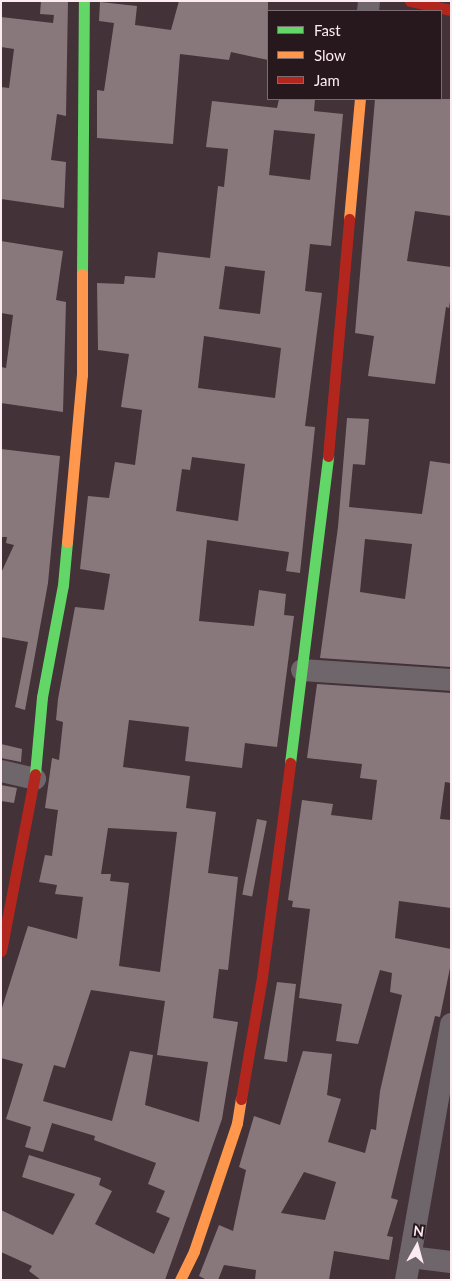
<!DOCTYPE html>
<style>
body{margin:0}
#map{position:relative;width:452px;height:1281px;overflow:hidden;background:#433238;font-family:Lato,sans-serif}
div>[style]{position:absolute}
.building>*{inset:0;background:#88787b;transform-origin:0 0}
.street>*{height:22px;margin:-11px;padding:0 11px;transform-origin:11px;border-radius:11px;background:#6e666b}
.fast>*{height:11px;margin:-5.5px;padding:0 5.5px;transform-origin:5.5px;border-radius:5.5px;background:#63d668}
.slow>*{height:11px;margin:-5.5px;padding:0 5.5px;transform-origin:5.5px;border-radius:5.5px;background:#ff974d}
.jam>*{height:11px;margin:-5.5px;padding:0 5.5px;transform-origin:5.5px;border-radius:5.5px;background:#b3261e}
span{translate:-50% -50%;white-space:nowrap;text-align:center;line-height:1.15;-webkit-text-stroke:5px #27181e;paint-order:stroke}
.frame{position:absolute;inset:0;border:2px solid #fcebf1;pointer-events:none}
.legend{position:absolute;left:267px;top:10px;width:175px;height:90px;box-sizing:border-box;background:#27181e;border:1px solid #7c6c72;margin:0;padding:6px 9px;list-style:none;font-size:15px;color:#fcebf1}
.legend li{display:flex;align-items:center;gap:10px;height:25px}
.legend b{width:25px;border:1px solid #7c6c72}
.north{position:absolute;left:392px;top:1221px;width:50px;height:50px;-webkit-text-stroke:4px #27181e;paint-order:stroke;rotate:7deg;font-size:14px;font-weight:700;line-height:20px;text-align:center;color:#fcebf1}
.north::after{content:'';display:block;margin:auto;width:18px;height:22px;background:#fcebf1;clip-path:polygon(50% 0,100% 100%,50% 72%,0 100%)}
</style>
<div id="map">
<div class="building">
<i style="clip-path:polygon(41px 1px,68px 1px,66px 116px,57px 114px,51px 160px,66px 162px,64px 208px,1px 199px,1px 87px,9px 88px,14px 49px,1px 47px,1px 17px,53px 23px,54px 15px,40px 14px)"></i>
<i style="clip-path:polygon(179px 1px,268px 1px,268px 60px,231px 52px,229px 60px,180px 54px,173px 144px,97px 138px,97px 90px,104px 91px,114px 23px,99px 21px,100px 2px,137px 6px,135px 25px,171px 30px)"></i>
<i style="clip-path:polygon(evenodd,279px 99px,315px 99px,314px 111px,343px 114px,331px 246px,310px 244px,305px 291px,322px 293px,305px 426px,315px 427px,300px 573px,286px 571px,289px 552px,207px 540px,199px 621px,254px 626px,259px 590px,286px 594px,284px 615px,294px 616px,277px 747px,245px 743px,242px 768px,185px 761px,189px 727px,129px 720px,123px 767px,190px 776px,186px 808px,216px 812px,208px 873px,238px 877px,228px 970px,219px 969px,213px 1018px,238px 1022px,222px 1119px,165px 1280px,41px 1280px,29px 1271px,32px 1266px,1px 1252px,1px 1210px,53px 1235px,75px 1194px,22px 1177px,29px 1155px,101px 1178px,99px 1185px,112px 1191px,95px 1224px,154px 1254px,170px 1218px,156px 1212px,165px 1191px,148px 1184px,156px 1163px,94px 1140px,95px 1136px,52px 1123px,43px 1152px,25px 1147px,31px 1127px,6px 1119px,23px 1064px,1px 1058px,1px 1011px,28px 926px,77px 939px,83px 897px,55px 894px,57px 885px,39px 882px,45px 855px,52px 856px,58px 810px,45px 808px,52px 758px,59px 760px,63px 722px,56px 720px,58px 699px,75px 607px,104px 610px,110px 574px,80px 569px,88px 496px,109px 498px,115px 462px,135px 465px,142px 410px,121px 407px,129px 354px,98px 350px,97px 283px,124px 284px,125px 276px,155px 278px,158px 252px,210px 258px,218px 186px,224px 187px,228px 149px,206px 147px,212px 101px,277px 108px,279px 99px,274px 130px,315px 134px,310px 180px,269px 175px,274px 130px,279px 99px,225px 266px,265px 271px,260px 314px,219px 309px,225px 266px,279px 99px,204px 336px,281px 348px,275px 398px,198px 388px,204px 336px,279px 99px,192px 457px,245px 464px,238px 521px,176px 511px,182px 469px,190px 470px,192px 457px,279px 99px,108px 828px,177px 832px,160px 972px,119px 966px,129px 883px,110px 881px,111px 874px,101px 874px,108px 828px,279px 99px,91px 990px,165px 1001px,157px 1055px,208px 1062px,199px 1122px,145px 1105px,153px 1055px,130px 1051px,112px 1121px,43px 1101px,54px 1065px,65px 1068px,91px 990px)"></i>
<i style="clip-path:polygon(375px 99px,451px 99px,451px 216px,415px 211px,407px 261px,451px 267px,451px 295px,449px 308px,446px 307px,435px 384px,368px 376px,374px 336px,355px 333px)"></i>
<i style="clip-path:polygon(1px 241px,63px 251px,56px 300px,66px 302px,63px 412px,1px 403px,1px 367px,6px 368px,13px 315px,1px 313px)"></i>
<i style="clip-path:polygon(evenodd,347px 418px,369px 419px,365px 465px,353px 464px,349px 507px,422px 514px,430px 461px,451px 464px,451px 667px,320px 658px,338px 527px,347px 418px,365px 539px,412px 544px,405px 599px,360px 592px,365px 539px)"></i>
<i style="clip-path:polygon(1px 449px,60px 456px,48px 583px,25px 710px,15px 707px,28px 642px,1px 637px,1px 573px,14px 545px,6px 543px,7px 537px,1px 537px)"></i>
<i style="clip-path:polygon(evenodd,317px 684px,451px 693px,451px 783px,445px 782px,440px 819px,451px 820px,451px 908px,399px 901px,395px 938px,451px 949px,451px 963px,440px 1017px,435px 1016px,391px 1198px,398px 1200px,387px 1236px,393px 1237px,389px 1260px,334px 1251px,329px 1280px,255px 1280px,256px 1270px,224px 1265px,218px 1280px,207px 1280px,199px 1276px,219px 1225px,233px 1231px,246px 1170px,239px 1167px,254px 1116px,280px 1125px,303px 1051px,332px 1054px,327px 1095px,341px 1099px,328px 1142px,365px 1153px,371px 1129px,376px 1130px,380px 1091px,402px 995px,390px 992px,392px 973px,380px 970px,358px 1044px,336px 1041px,342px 1004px,299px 998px,310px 909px,292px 907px,293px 901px,288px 900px,302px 800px,333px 804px,331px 815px,372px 820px,377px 780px,360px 778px,362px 764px,307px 758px,317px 684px,304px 1172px,336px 1182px,325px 1220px,281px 1213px,304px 1172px)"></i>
<i style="clip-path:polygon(1px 744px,22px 749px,21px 762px,1px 758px)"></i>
<i style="clip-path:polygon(1px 785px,17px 788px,14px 803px,1px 801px)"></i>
<i style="left:257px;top:819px;width:10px;height:77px;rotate:11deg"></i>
<i style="clip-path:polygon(277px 982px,296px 984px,287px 1062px,264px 1059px)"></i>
</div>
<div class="street">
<i style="left:368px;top:11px;width:10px;rotate:-84deg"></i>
<i style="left:302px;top:670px;width:149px;rotate:3.8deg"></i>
<i style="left:1px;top:771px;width:35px;rotate:13deg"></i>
<i style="left:410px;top:1257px;width:41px;rotate:7deg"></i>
<i style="left:406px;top:1280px;width:260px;rotate:-80deg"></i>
</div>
<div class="fast">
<i style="left:82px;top:274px;width:273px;rotate:-89.6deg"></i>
<i style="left:290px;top:763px;width:309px;rotate:-82.9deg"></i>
<i style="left:35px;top:774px;width:77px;rotate:-84.8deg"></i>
<i style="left:42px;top:697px;width:114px;rotate:-79.4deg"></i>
<i style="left:63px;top:585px;width:43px;rotate:-84.7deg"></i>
</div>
<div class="slow">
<i style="left:349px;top:219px;width:121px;rotate:-84.8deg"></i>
<i style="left:67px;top:542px;width:168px;rotate:-84.9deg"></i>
<i style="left:82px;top:375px;width:101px;rotate:-90deg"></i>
<i style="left:180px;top:1280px;width:32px;rotate:-64deg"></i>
<i style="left:194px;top:1251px;width:135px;rotate:-71.4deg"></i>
<i style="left:237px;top:1123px;width:24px;rotate:-81deg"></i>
</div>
<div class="jam">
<i style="left:410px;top:1px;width:42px;rotate:12.4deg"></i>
<i style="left:328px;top:456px;width:238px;rotate:-84.9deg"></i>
<i style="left:1px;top:951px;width:180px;rotate:-79.1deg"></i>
<i style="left:241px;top:1099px;width:124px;rotate:-80.2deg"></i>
<i style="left:262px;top:977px;width:216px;rotate:-82.5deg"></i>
</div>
<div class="frame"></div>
<ul class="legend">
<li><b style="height:6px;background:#63d668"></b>Fast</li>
<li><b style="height:6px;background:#ff974d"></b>Slow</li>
<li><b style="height:6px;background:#b3261e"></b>Jam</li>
</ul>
<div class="north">N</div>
</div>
